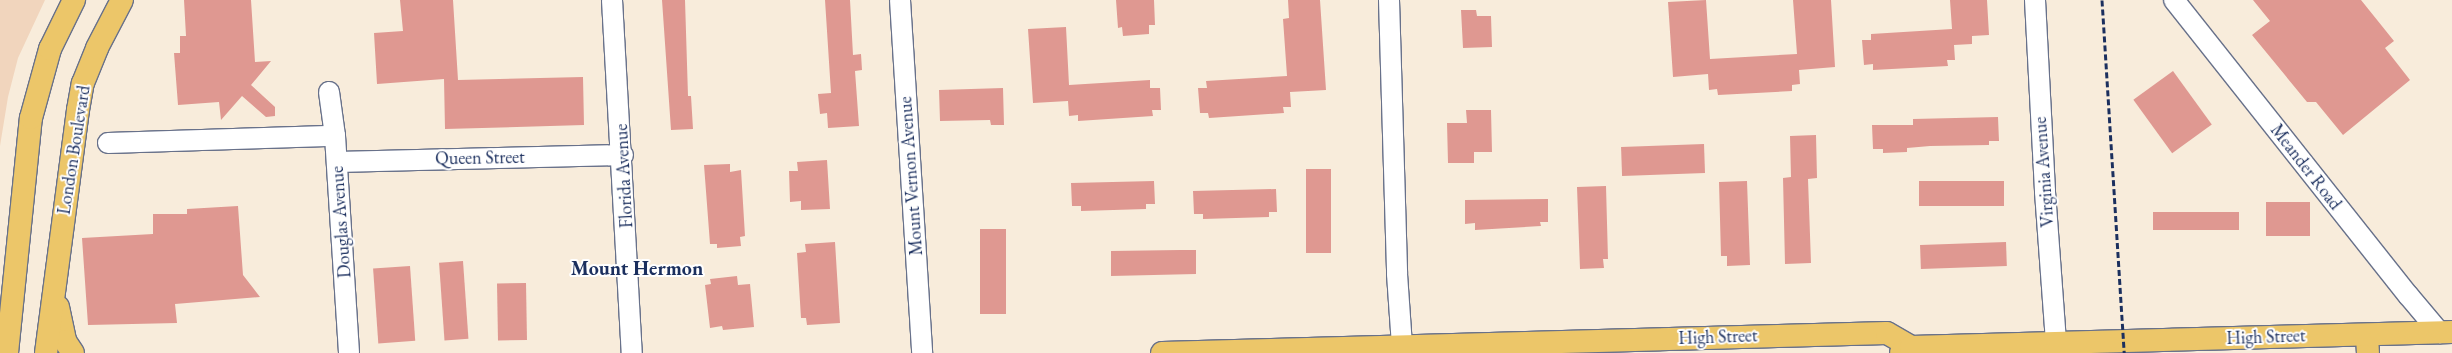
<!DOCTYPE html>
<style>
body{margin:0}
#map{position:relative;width:2452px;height:353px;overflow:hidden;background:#f8ecdb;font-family:"EB Garamond",serif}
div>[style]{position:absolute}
.built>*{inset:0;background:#f1d5bd}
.building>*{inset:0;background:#df9891;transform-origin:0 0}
.roads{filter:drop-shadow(1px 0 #68718a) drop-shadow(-1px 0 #68718a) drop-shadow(0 1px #68718a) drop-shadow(0 -1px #68718a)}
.minor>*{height:20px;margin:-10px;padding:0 10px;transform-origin:10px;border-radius:10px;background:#fff}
.major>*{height:22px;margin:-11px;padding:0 11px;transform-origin:11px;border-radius:11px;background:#ecc669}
.rail>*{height:3px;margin-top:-1.5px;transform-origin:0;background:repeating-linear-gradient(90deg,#1b2f5e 0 6px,transparent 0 9px)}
span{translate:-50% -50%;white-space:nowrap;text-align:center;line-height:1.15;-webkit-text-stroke:4px #fff;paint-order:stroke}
.street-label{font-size:18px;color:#1b2f5e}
.quarter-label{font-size:20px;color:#1b2f5e;font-weight:700}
</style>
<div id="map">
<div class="built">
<i style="clip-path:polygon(0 0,45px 0,18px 58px,8px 97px,0 146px)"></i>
</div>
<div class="building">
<i style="clip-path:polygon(184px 0,251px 0,255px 62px,271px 61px,251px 85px,275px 107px,275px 116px,266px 117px,242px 96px,221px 120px,219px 102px,178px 105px,174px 53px,180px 53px,180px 36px,186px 36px)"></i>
<i style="clip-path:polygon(400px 0,453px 0,458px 80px,583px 77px,584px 125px,445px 129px,444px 79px,377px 84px,374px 33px,403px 31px)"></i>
<i style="clip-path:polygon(662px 0,685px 0,688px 96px,691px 96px,693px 129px,671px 130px)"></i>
<i style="clip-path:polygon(825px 0,850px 0,853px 55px,861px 54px,862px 70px,855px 71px,859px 126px,828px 128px,827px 113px,820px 114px,818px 94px,831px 93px)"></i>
<i style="clip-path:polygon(1116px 0,1154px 0,1155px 25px,1149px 25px,1149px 34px,1123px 36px,1122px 27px,1118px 28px)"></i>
<i style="clip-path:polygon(1288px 0,1320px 0,1326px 90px,1290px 92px,1291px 107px,1283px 107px,1284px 113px,1209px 118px,1208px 113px,1200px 113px,1198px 88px,1207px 88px,1206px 81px,1287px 76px,1283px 19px,1289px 18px)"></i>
<i style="clip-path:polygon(1706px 0,1710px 59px,1797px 54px,1793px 0,1831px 0,1835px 67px,1799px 70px,1800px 84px,1792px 85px,1792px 91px,1718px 95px,1717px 89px,1709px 90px,1708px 74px,1673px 77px,1668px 2px)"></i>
<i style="clip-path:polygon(1950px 0,1987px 0,1989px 35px,1972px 36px,1972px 44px,1954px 45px,1955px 60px,1947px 60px,1948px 66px,1873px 70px,1873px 64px,1864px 65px,1862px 40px,1871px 40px,1871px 34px,1952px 29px)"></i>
<i style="clip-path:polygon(2253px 0,2361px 0,2394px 41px,2385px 48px,2410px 80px,2343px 135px,2316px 102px,2307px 102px,2252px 35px,2270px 21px)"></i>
<i style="clip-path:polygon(1461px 10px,1476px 10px,1477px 16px,1491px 16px,1492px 47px,1463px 48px)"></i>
<i style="clip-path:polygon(1066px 27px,1069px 85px,1150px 80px,1150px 88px,1160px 88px,1161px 110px,1152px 110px,1153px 116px,1078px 121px,1078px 115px,1069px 116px,1068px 101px,1033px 103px,1028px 29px)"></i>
<i style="left:2173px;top:71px;width:66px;height:49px;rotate:54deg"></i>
<i style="clip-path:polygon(1003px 88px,1004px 125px,991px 125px,990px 120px,940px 121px,939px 90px)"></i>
<i style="clip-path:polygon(1466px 110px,1491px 110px,1492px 152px,1474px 152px,1474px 163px,1448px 163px,1447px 123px,1467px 123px)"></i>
<i style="clip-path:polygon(1998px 117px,1999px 141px,1989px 141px,1989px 145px,1930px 146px,1907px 148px,1907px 152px,1883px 153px,1883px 149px,1873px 149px,1872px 125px,1913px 125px,1913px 119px)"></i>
<i style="clip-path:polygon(1816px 135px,1817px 178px,1808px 179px,1811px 263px,1785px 264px,1783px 178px,1791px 177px,1790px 136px)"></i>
<i style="left:1704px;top:144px;width:29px;height:83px;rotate:88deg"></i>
<i style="clip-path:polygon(827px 160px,830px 209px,801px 210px,801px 201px,790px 202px,789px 171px,798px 171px,797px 162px)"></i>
<i style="clip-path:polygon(730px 164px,730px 172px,741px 170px,745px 236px,740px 237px,741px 246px,717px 248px,717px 244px,710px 244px,704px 165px)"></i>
<i style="left:1306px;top:169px;width:25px;height:84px"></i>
<i style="clip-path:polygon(1154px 181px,1155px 204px,1146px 204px,1146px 209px,1081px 211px,1081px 206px,1072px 206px,1071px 183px)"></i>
<i style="clip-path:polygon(1747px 181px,1750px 265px,1727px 266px,1727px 256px,1721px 256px,1719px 182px)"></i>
<i style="left:2004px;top:181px;width:25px;height:85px;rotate:90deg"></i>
<i style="clip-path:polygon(1606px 186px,1608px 259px,1603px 259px,1604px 268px,1580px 269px,1577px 187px)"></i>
<i style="clip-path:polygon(1276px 189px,1277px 212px,1269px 212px,1269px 217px,1203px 219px,1203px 214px,1194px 214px,1193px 191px)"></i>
<i style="clip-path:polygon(1548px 199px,1548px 222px,1540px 222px,1541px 226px,1475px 230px,1475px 223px,1465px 224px,1465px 200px)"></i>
<i style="left:2310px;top:202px;width:34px;height:44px;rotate:90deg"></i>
<i style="clip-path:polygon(238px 206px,243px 275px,260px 297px,175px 304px,177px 323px,88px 325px,82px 238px,153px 234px,153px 214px,187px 214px,187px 209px)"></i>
<i style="left:2239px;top:212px;width:18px;height:86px;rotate:90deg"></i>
<i style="left:980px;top:229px;width:26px;height:85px"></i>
<i style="clip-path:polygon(835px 242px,840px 323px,807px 325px,806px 318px,801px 318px,797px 253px,806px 252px,805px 244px)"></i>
<i style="left:2006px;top:242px;width:24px;height:86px;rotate:88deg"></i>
<i style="clip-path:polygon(1180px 250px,1196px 250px,1196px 274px,1111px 276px,1111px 251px)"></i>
<i style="left:463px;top:261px;width:78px;height:24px;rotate:86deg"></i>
<i style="left:410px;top:266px;width:75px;height:37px;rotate:86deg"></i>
<i style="clip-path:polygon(737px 276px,738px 285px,750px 284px,754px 327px,723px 330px,722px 326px,710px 328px,705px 285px,711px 284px,710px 279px)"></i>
<i style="left:526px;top:283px;width:57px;height:29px;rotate:89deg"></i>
</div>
<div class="roads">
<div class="minor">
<i style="left:612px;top:0;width:354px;rotate:86.8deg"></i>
<i style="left:900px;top:0;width:354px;rotate:86.4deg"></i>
<i style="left:1389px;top:0;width:274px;rotate:88.3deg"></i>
<i style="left:1397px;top:274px;width:72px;rotate:86deg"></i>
<i style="left:2035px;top:0;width:192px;rotate:87deg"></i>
<i style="left:2045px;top:192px;width:151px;rotate:85.8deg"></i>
<i style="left:2174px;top:0;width:377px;rotate:51.6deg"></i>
<i style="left:2408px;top:295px;width:50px;rotate:49.9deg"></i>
<i style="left:329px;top:92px;width:44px;rotate:82.2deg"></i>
<i style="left:335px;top:136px;width:217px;rotate:86.3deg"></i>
<i style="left:108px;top:143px;width:227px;rotate:-1.8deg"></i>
<i style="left:337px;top:162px;width:286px;rotate:-1.4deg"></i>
</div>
<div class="major">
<i style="left:58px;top:307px;width:35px;rotate:78deg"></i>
<i style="left:65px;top:341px;width:14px;rotate:56deg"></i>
<i style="left:2367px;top:335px;width:18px;rotate:87deg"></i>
<i style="left:7px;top:353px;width:236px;rotate:-84.2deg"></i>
<i style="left:31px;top:118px;width:72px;rotate:-74.6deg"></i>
<i style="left:50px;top:49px;width:55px;rotate:-63.9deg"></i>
<i style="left:46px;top:353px;width:245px;rotate:-82.5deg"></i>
<i style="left:78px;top:110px;width:27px;rotate:-80deg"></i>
<i style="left:83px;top:83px;width:38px;rotate:-68deg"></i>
<i style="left:97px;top:48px;width:54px;rotate:-62.5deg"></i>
<i style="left:1162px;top:353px;width:725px;rotate:-1.58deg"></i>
<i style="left:1887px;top:333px;width:28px;rotate:30deg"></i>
<i style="left:1901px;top:353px;width:12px;rotate:-31deg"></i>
<i style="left:1911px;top:347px;width:541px;rotate:-1.59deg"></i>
</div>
</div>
<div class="rail">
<i style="left:2102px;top:0;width:354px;rotate:86.4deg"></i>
</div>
<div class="street-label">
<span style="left:74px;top:150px;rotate:-81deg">London Boulevard</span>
<span style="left:480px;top:158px;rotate:-1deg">Queen Street</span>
<span style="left:2306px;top:167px;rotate:52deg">Meander Road</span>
<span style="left:2044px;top:172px;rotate:-94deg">Virginia Avenue</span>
<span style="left:624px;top:176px;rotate:-93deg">Florida Avenue</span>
<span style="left:911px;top:176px;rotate:-94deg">Mount Vernon Avenue</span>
<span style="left:341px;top:222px;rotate:-94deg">Douglas Avenue</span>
<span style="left:1718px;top:337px;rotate:-2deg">High Street</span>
<span style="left:2266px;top:337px;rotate:-2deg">High Street</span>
</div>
<div class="quarter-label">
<span style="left:637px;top:268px">Mount Hermon</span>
</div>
</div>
